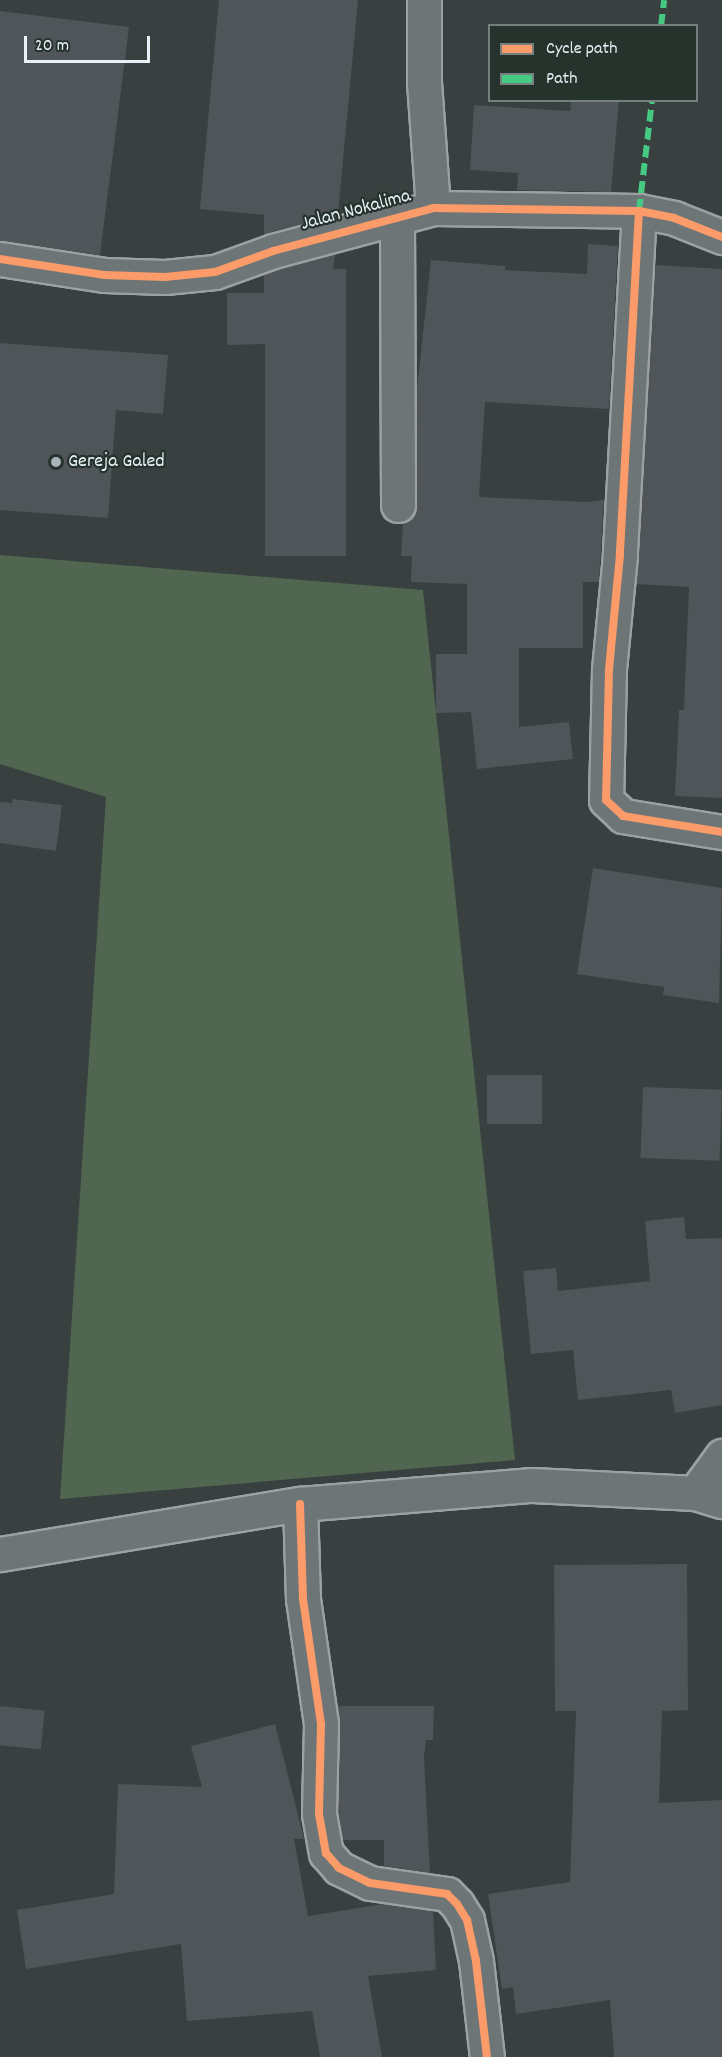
<!DOCTYPE html>
<style>
body{margin:0}
#map{position:relative;width:722px;height:2057px;overflow:hidden;background:#384040;font-family:Dekko,sans-serif}
div>[style]{position:absolute}
.green>*{inset:0;background:#506650}
.building>*{inset:0;background:#4f5558;transform-origin:0 0}
.roads{filter:drop-shadow(2px 0 #9ca1a2) drop-shadow(-2px 0 #9ca1a2) drop-shadow(0 2px #9ca1a2) drop-shadow(0 -2px #9ca1a2)}
.minor>*{height:33px;margin:-16.5px;padding:0 16.5px;transform-origin:16.5px;border-radius:16.5px;background:#6e7576}
.secondary>*{height:33px;margin:-16.5px;padding:0 16.5px;transform-origin:16.5px;border-radius:16.5px;background:#6e7576}
.quiet>*{height:6px;margin-top:-3px;transform-origin:0;background:repeating-linear-gradient(90deg,#46c982 0 12px,transparent 0 18px)}
.cycleway>*{height:8px;margin:-4px;padding:0 4px;transform-origin:4px;border-radius:4px;background:#fa9b69}
.dots>*{width:16px;height:16px;translate:-50% -50%;box-sizing:border-box;border:3px solid #26332d;border-radius:50%}
span{translate:-50% -50%;white-space:nowrap;text-align:center;line-height:1.15;-webkit-text-stroke:4.5px #26332d;paint-order:stroke}
.street-label{font-size:20px;color:#e8f1f8}
.poi-label{font-size:20px;color:#e8f1f8}
.left{translate:0 -50%;text-align:left}
.legend{position:absolute;left:488px;top:24px;width:210px;height:78px;box-sizing:border-box;background:#26332d;border:2px solid #747f7e;margin:0;padding:8px 10px;list-style:none;font-size:18px;color:#e8f1f8}
.legend li{display:flex;align-items:center;gap:12px;height:30px}
.legend b{width:30px;border:2px solid #747f7e}
.scale{position:absolute;left:24px;top:36px;width:126px;height:27px;box-sizing:border-box;border:3px solid #e8f1f8;border-top:0;padding-left:8px;font-size:18px;line-height:21px;white-space:nowrap;color:#e8f1f8;-webkit-text-stroke:4px #26332d;paint-order:stroke}
</style>
<div id="map">
<div class="green">
<i style="clip-path:polygon(0 555px,423px 590px,515px 1460px,60px 1499px,106px 797px,0 764px)"></i>
</div>
<div class="building">
<i style="clip-path:polygon(219px 0,358px 0,338px 214px,264px 234px,264px 215px,200px 209px)"></i>
<i style="clip-path:polygon(0 11px,129px 27px,100px 255px,0 241px)"></i>
<i style="clip-path:polygon(571px 100px,619px 100px,611px 192px,517px 190px,518px 173px,470px 170px,474px 105px,570px 111px)"></i>
<i style="clip-path:polygon(588px 244px,618px 246px,609px 409px,485px 402px,479px 497px,586px 502px,604px 500px,599px 582px,583px 582px,583px 648px,519px 648px,519px 727px,569px 722px,573px 759px,477px 769px,471px 712px,436px 713px,436px 654px,467px 654px,467px 584px,411px 582px,412px 556px,401px 556px,403px 523px,414px 515px,417px 505px,416px 398px,431px 260px,505px 266px,505px 270px,587px 274px)"></i>
<i style="clip-path:polygon(335px 254px,333px 269px,346px 269px,346px 556px,265px 556px,265px 344px,227px 345px,227px 293px,264px 293px,264px 274px)"></i>
<i style="clip-path:polygon(655px 265px,722px 269px,722px 798px,675px 796px,679px 710px,684px 710px,689px 587px,636px 584px)"></i>
<i style="clip-path:polygon(0 343px,168px 355px,163px 414px,116px 410px,108px 518px,0 510px)"></i>
<i style="clip-path:polygon(13px 799px,62px 805px,56px 851px,0 843px,0 802px,12px 803px)"></i>
<i style="clip-path:polygon(593px 868px,722px 888px,719px 1003px,663px 995px,664px 987px,577px 974px)"></i>
<i style="left:487px;top:1075px;width:55px;height:49px"></i>
<i style="left:643px;top:1087px;width:79px;height:71px;rotate:2deg"></i>
<i style="clip-path:polygon(684px 1217px,686px 1239px,722px 1238px,722px 1405px,675px 1413px,671px 1390px,578px 1400px,573px 1350px,531px 1354px,523px 1271px,556px 1268px,558px 1291px,650px 1281px,645px 1221px)"></i>
<i style="clip-path:polygon(687px 1564px,688px 1710px,662px 1711px,659px 1803px,722px 1800px,722px 2057px,614px 2057px,610px 2000px,516px 2014px,513px 1987px,502px 1989px,488px 1894px,570px 1882px,576px 1711px,555px 1711px,554px 1565px)"></i>
<i style="left:0;top:1706px;width:45px;height:39px;rotate:6deg"></i>
<i style="clip-path:polygon(337px 1706px,434px 1706px,433px 1740px,426px 1740px,424px 1757px,430px 1873px,384px 1866px,384px 1840px,343px 1840px,338px 1813px)"></i>
<i style="clip-path:polygon(275px 1724px,304px 1839px,294px 1839px,308px 1916px,383px 1904px,433px 1911px,436px 1970px,368px 1976px,382px 2057px,320px 2057px,312px 2011px,187px 2021px,181px 1944px,26px 1969px,17px 1910px,114px 1894px,118px 1784px,202px 1787px,191px 1746px)"></i>
</div>
<div class="roads">
<div class="minor">
<i style="left:424px;top:0;width:82px;rotate:90deg"></i>
<i style="left:424px;top:82px;width:126px;rotate:85.9deg"></i>
<i style="left:639px;top:211px;width:345px;rotate:93.2deg"></i>
<i style="left:620px;top:555px;width:116px;rotate:95.5deg"></i>
<i style="left:609px;top:670px;width:130px;rotate:91.3deg"></i>
<i style="left:606px;top:800px;width:23px;rotate:43deg"></i>
<i style="left:623px;top:816px;width:100px;rotate:9.2deg"></i>
<i style="left:397px;top:216px;width:289px;rotate:89.8deg"></i>
<i style="left:0;top:259px;width:105px;rotate:8.7deg"></i>
<i style="left:104px;top:275px;width:61px;rotate:1.9deg"></i>
<i style="left:165px;top:277px;width:50px;rotate:-5.7deg"></i>
<i style="left:215px;top:272px;width:62px;rotate:-19.9deg"></i>
<i style="left:273px;top:251px;width:166px;rotate:-15deg"></i>
<i style="left:433px;top:208px;width:206px;rotate:0.8deg"></i>
<i style="left:639px;top:211px;width:36px;rotate:11deg"></i>
<i style="left:674px;top:218px;width:52px;rotate:21.6deg"></i>
<i style="left:695px;top:1493px;width:46px;rotate:-53.9deg"></i>
<i style="left:300px;top:1504px;width:95px;rotate:88.2deg"></i>
<i style="left:303px;top:1599px;width:126px;rotate:81.8deg"></i>
<i style="left:321px;top:1724px;width:90px;rotate:91.3deg"></i>
<i style="left:319px;top:1814px;width:40px;rotate:80deg"></i>
<i style="left:326px;top:1853px;width:20px;rotate:49deg"></i>
<i style="left:339px;top:1868px;width:34px;rotate:26deg"></i>
<i style="left:370px;top:1883px;width:78px;rotate:8.1deg"></i>
<i style="left:447px;top:1894px;width:14px;rotate:45deg"></i>
<i style="left:457px;top:1904px;width:19px;rotate:58deg"></i>
<i style="left:467px;top:1920px;width:42px;rotate:77.6deg"></i>
<i style="left:476px;top:1961px;width:97px;rotate:83.5deg"></i>
</div>
<div class="secondary">
<i style="left:0;top:1554px;width:304px;rotate:-9.5deg"></i>
<i style="left:300px;top:1504px;width:233px;rotate:-4.7deg"></i>
<i style="left:532px;top:1485px;width:163px;rotate:2.8deg"></i>
<i style="left:695px;top:1493px;width:28px;rotate:17deg"></i>
</div>
</div>
<div class="quiet">
<i style="left:661px;top:26px;width:26px;rotate:-83deg"></i>
<i style="left:639px;top:211px;width:112px;rotate:-83.3deg"></i>
</div>
<div class="cycleway">
<i style="left:639px;top:211px;width:345px;rotate:93.2deg"></i>
<i style="left:620px;top:555px;width:116px;rotate:95.5deg"></i>
<i style="left:609px;top:670px;width:130px;rotate:91.3deg"></i>
<i style="left:606px;top:800px;width:23px;rotate:43deg"></i>
<i style="left:623px;top:816px;width:100px;rotate:9.2deg"></i>
<i style="left:0;top:259px;width:105px;rotate:8.7deg"></i>
<i style="left:104px;top:275px;width:61px;rotate:1.9deg"></i>
<i style="left:165px;top:277px;width:50px;rotate:-5.7deg"></i>
<i style="left:215px;top:272px;width:62px;rotate:-19.9deg"></i>
<i style="left:273px;top:251px;width:166px;rotate:-15deg"></i>
<i style="left:433px;top:208px;width:206px;rotate:0.8deg"></i>
<i style="left:639px;top:211px;width:36px;rotate:11deg"></i>
<i style="left:674px;top:218px;width:52px;rotate:21.6deg"></i>
<i style="left:300px;top:1504px;width:95px;rotate:88.2deg"></i>
<i style="left:303px;top:1599px;width:126px;rotate:81.8deg"></i>
<i style="left:321px;top:1724px;width:90px;rotate:91.3deg"></i>
<i style="left:319px;top:1814px;width:40px;rotate:80deg"></i>
<i style="left:326px;top:1853px;width:20px;rotate:49deg"></i>
<i style="left:339px;top:1868px;width:34px;rotate:26deg"></i>
<i style="left:370px;top:1883px;width:78px;rotate:8.1deg"></i>
<i style="left:447px;top:1894px;width:14px;rotate:45deg"></i>
<i style="left:457px;top:1904px;width:19px;rotate:58deg"></i>
<i style="left:467px;top:1920px;width:42px;rotate:77.6deg"></i>
<i style="left:476px;top:1961px;width:97px;rotate:83.5deg"></i>
</div>
<div class="dots">
<i style="left:56px;top:462px;background:#aab3b8"></i>
</div>
<div class="street-label">
<span style="left:356px;top:211px;rotate:-15deg">Jalan Nokalima</span>
</div>
<div class="poi-label">
<span class="left" style="left:68px;top:462px">Gereja Galed</span>
</div>
<ul class="legend">
<li><b style="height:8px;background:#fa9b69"></b>Cycle path</li>
<li><b style="height:8px;background:#46c982"></b>Path</li>
</ul>
<div class="scale">20 m</div>
</div>
